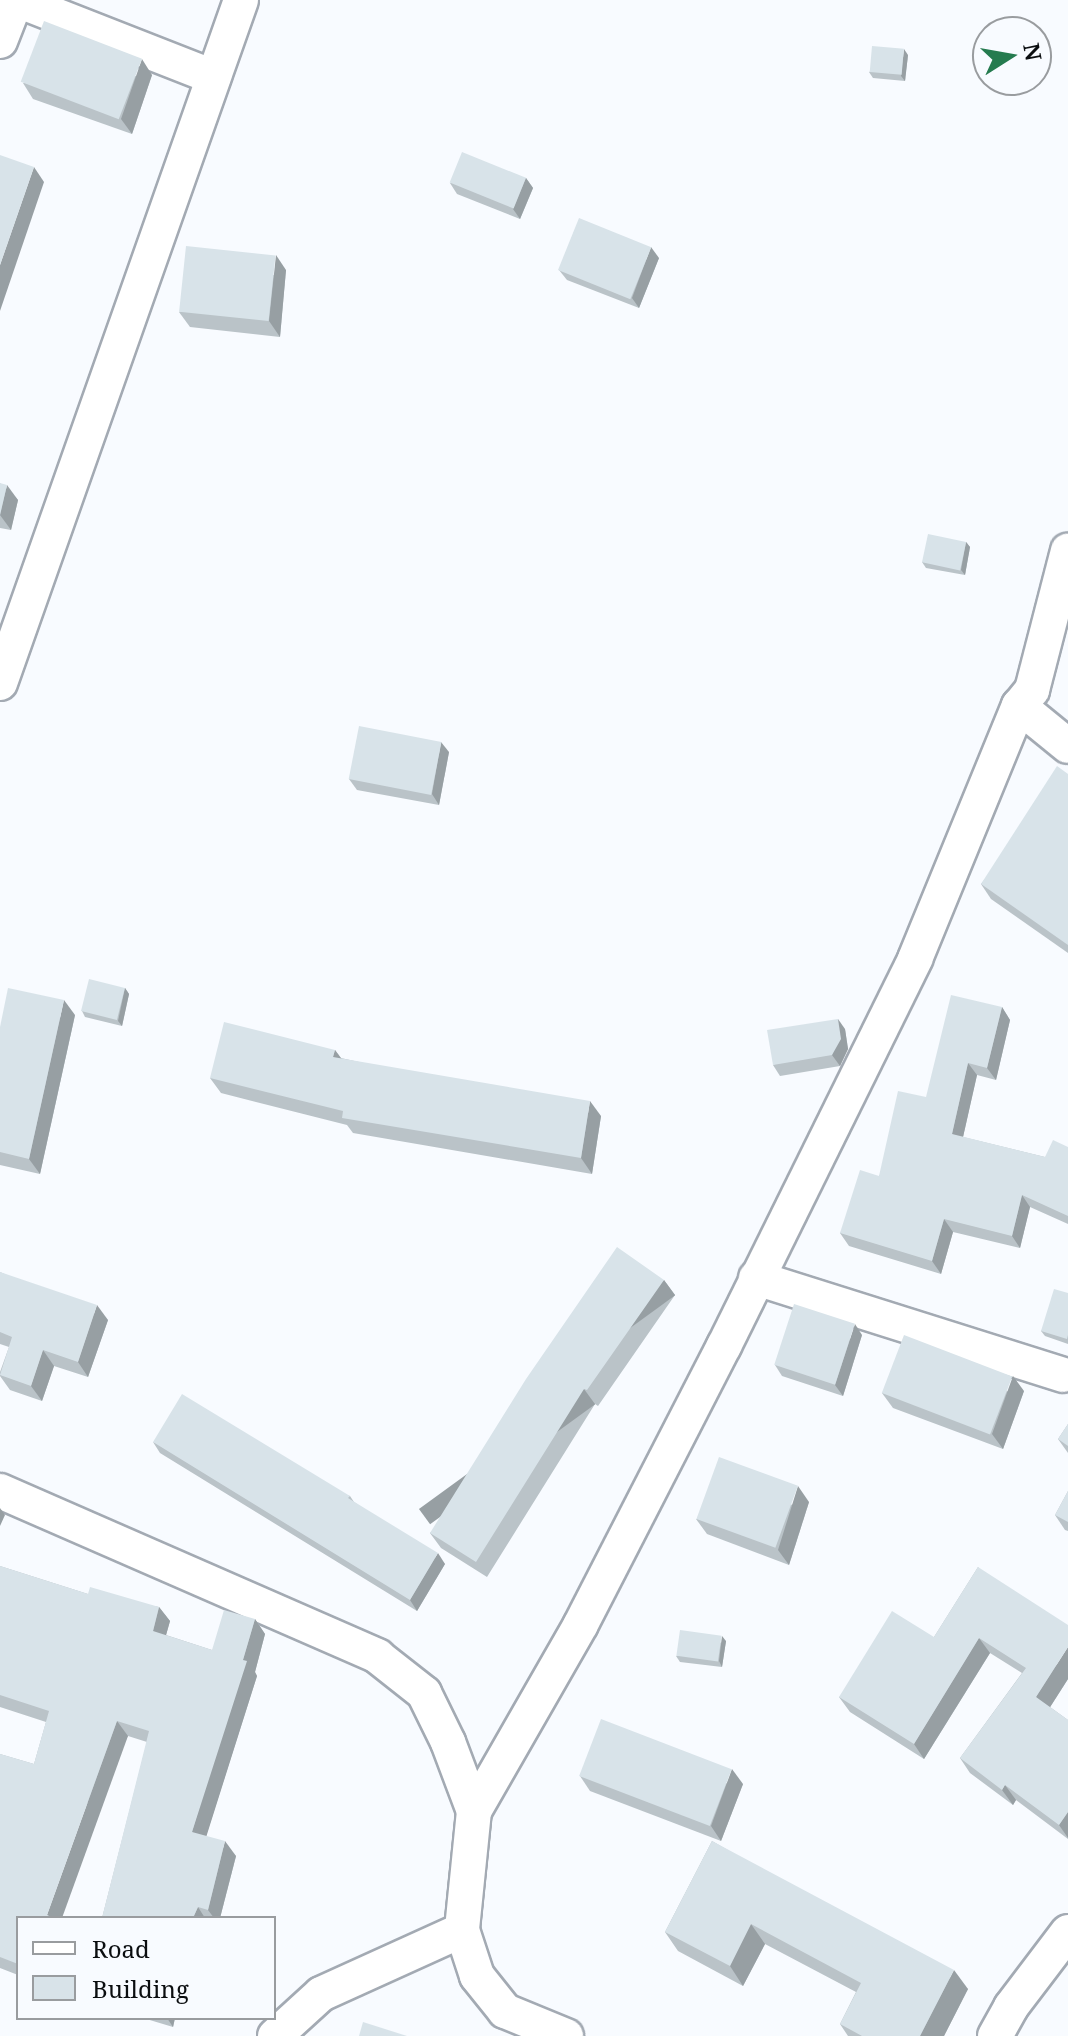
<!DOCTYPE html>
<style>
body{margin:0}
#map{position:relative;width:1068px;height:2036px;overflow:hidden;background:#f8fbff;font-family:"Noto Serif",serif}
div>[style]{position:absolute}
.roads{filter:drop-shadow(2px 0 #a3aab3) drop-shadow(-2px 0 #a3aab3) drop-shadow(0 2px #a3aab3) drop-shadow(0 -2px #a3aab3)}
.street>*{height:34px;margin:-17px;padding:0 17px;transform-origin:17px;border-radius:17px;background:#fff}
.wall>*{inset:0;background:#bac3c8}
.shaded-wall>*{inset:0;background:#979fa3;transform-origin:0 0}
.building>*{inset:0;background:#d8e3e9;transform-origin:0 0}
span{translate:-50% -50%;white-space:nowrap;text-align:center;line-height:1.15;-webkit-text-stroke:7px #f8fbff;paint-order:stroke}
.legend{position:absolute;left:16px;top:1916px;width:260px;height:104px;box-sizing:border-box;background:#f8fbff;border:2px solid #999c9f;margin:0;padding:10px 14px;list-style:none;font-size:24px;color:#0b0e10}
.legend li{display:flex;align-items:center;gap:16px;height:40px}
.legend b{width:40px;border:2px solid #999c9f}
.north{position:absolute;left:972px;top:16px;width:80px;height:80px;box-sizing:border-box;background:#f8fbff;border:2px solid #999c9f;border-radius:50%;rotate:79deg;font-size:22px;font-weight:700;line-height:32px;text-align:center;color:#0b0e10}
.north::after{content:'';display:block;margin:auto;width:28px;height:36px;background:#257b4f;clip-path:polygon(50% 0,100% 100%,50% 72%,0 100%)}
</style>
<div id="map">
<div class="roads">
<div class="street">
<i style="left:17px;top:0;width:211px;rotate:21.4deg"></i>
<i style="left:0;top:41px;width:44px;rotate:-68.7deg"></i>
<i style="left:0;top:683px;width:724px;rotate:-70.56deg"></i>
<i style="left:1019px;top:706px;width:63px;rotate:39.2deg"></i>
<i style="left:756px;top:1278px;width:322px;rotate:17.5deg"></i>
<i style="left:0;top:1491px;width:412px;rotate:23.6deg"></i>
<i style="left:377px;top:1656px;width:60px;rotate:38.2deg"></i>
<i style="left:424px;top:1693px;width:55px;rotate:63.9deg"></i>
<i style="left:448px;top:1742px;width:74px;rotate:69.4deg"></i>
<i style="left:474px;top:1811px;width:215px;rotate:-60.2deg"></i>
<i style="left:581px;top:1624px;width:313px;rotate:-62.8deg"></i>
<i style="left:724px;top:1346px;width:432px;rotate:-63.7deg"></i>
<i style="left:915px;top:959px;width:274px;rotate:-67.7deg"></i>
<i style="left:1019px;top:706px;width:21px;rotate:-51deg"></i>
<i style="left:1032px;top:690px;width:144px;rotate:-75.5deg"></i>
<i style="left:474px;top:1811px;width:120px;rotate:95.8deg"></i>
<i style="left:462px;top:1930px;width:48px;rotate:71.9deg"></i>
<i style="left:477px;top:1976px;width:45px;rotate:51.3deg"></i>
<i style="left:505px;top:2011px;width:66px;rotate:22.3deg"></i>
<i style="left:275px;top:2036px;width:62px;rotate:-42.4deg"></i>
<i style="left:321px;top:1994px;width:155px;rotate:-24.4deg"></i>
<i style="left:995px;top:2036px;width:33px;rotate:-61deg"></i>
<i style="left:1011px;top:2007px;width:94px;rotate:-52.8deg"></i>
</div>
</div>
<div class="wall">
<i style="clip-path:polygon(908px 55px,905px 81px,873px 78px,869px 72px)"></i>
<i style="clip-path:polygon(152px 75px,132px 134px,33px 99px,23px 83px)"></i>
<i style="clip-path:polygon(526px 178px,533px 188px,520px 219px,457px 194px,450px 183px)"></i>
<i style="clip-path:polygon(659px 258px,639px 308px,567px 280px,559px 270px)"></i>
<i style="clip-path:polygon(286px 270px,280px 337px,190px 327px,179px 312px)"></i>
<i style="clip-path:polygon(0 483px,18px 500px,11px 530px,0 528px)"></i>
<i style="clip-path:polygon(966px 542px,970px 547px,965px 575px,926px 568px,922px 562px)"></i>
<i style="clip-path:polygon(449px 752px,439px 805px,357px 790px,349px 779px)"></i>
<i style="clip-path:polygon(1068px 774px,1068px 953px,991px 899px,981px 884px)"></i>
<i style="clip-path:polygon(125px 988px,129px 994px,122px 1026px,85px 1017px,82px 1011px)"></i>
<i style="clip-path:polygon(1002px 1007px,1010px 1020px,996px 1080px,977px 1075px,963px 1137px,1045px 1157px,1068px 1147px,1068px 1224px,1030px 1207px,1020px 1248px,953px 1232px,941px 1274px,849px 1246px,840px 1233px,879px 1176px)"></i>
<i style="clip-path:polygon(75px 1015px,40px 1174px,0 1165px,0 1027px)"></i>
<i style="clip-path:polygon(845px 1029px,848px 1049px,840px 1066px,780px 1076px,773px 1065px)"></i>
<i style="clip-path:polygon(335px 1050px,341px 1058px,601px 1116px,592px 1174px,353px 1133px,347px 1125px,221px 1093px,210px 1078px)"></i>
<i style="clip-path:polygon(0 1272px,108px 1320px,88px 1377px,54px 1366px,42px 1401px,10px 1390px,0 1376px,0 1372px,9px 1347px,0 1344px)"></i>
<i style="clip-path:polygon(664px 1280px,675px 1295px,598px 1406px,595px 1404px,487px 1577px,441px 1548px,430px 1533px)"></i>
<i style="clip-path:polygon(1068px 1293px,1068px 1344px,1045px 1336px,1041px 1331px)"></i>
<i style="clip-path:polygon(862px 1335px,843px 1396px,782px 1376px,775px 1365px)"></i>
<i style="clip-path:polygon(1024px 1391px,1003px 1449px,893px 1408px,882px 1393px)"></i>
<i style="clip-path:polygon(1068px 1424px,1068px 1453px,1058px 1439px)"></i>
<i style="clip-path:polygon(153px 1442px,350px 1496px,354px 1502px,445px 1564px,417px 1611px,160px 1453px)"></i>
<i style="clip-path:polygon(1068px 1491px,1068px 1531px,1065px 1530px,1055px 1515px)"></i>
<i style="clip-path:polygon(809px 1502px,789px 1565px,707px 1534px,696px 1519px)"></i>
<i style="clip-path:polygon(0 1566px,88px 1594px,159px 1607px,170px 1621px,166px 1635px,212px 1650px,255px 1619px,265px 1634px,255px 1672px,257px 1676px,206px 1836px,236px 1856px,220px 1918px,102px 1918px,147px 1742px,128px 1736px,18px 1918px,18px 1975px,0 1968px,0 1754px,34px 1764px,46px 1722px,0 1707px)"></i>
<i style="clip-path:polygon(978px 1567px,1068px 1679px,1050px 1707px,1068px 1720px,1068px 1839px,1016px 1800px,1013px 1805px,970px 1773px,960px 1758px,1022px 1673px,990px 1653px,924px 1759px,850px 1712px,839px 1697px,934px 1637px)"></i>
<i style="clip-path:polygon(726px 1641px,722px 1667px,680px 1662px,676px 1656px)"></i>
<i style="clip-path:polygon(580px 1776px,743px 1784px,721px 1841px,590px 1791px)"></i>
<i style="clip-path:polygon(712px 1841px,968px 1989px,944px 2036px,848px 2036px,840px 2024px,856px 1992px,765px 1944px,743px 1986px,678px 1951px,665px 1932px)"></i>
<i style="clip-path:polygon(143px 2018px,175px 2018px,173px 2027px)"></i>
</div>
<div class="shaded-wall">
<i style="clip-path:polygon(904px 49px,908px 55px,905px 81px,901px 76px)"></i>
<i style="clip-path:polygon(142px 59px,152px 75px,132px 134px,121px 119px)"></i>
<i style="clip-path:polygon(34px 167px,44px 182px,0 311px,0 265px)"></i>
<i style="clip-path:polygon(526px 178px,533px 188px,520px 219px,513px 209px)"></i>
<i style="clip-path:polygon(651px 247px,659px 258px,639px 308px,632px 298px)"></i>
<i style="clip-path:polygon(276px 255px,286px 270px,280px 337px,269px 321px)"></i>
<i style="clip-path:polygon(7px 485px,18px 500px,11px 530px,0 515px)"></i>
<i style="clip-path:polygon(966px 542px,970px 547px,965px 575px,961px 570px)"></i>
<i style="clip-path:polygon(441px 742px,449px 752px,439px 805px,432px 794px)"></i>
<i style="clip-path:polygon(125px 988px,129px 994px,122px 1026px,118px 1021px)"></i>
<i style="clip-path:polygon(64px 1000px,75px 1015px,40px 1174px,29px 1159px)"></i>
<i style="clip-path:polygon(1002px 1007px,1010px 1020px,996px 1080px,987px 1068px)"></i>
<i style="clip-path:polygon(838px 1019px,845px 1029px,848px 1049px,840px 1066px,832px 1055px)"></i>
<i style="clip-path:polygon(335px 1050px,346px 1065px,333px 1057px)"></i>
<i style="clip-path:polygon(968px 1063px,977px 1075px,961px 1146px,952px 1134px)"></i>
<i style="clip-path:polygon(590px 1101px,601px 1116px,592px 1174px,581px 1158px)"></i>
<i style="clip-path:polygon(1022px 1195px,1030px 1207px,1020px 1248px,1012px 1236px)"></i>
<i style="clip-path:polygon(944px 1219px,953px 1232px,941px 1274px,932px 1261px)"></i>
<i style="left:664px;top:1280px;width:19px;height:134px;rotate:54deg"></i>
<i style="clip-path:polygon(97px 1305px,108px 1320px,88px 1377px,78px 1362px)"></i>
<i style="clip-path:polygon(855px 1324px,862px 1335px,843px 1396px,835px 1385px)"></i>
<i style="clip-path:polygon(43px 1350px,54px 1366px,42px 1401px,31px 1386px)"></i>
<i style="clip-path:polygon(1013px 1376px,1024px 1391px,1003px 1449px,992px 1434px)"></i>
<i style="left:584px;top:1389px;width:19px;height:204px;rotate:54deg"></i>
<i style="clip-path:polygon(798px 1486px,809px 1502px,789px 1565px,778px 1550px)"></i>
<i style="clip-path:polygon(0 1508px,5px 1515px,0 1526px)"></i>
<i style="clip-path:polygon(438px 1553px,445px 1564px,417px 1611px,410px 1600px)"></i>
<i style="clip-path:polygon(159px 1607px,170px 1621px,163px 1646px,153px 1631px)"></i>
<i style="clip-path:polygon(255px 1619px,265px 1634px,255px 1672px,257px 1676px,203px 1847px,192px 1832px)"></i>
<i style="clip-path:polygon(722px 1636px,726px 1641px,722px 1667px,719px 1661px)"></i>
<i style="clip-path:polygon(979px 1638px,990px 1653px,924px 1759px,914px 1744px)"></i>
<i style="clip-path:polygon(1068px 1647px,1068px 1679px,1047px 1712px,1036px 1697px)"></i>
<i style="clip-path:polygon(117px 1721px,128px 1736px,62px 1918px,49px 1918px,47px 1915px)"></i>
<i style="clip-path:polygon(732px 1769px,743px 1784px,721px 1841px,711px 1826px)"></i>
<i style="clip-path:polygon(1005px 1785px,1016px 1800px,1013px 1805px,1002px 1790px)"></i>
<i style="clip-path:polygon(1068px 1812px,1068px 1838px,1059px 1825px)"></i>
<i style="clip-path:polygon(225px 1841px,236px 1856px,220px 1918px,214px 1918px,208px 1910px)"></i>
<i style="clip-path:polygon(198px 1907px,205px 1918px,193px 1918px)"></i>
<i style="clip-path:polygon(751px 1924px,765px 1944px,743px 1986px,730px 1966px)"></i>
<i style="clip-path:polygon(954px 1970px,968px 1989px,944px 2036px,920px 2036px)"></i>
<i style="clip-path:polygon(167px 2018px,175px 2018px,173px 2027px)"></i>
</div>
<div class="building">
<i style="left:44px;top:21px;width:105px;height:65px;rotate:21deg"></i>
<i style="left:872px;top:46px;width:32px;height:26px;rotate:5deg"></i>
<i style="left:462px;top:152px;width:69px;height:33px;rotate:22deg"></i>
<i style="clip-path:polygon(0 155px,34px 167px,0 265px)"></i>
<i style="left:579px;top:218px;width:78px;height:56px;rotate:22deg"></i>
<i style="left:186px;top:246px;width:90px;height:66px;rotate:6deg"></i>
<i style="clip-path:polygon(0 483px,7px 485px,0 515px)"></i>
<i style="left:928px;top:534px;width:39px;height:29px;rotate:12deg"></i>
<i style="left:359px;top:726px;width:84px;height:54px;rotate:11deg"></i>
<i style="clip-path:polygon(1057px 766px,1068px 774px,1068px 945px,981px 884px)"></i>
<i style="left:89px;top:979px;width:37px;height:33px;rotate:14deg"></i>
<i style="clip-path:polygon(8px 988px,64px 1000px,29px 1159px,0 1152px,0 1027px)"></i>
<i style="clip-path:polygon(951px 995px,1002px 1007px,987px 1068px,968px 1063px,952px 1134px,1045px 1157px,1053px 1140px,1068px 1147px,1068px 1216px,1022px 1195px,1012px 1236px,944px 1219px,932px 1261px,840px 1233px,860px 1170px,879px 1176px,898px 1091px,926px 1097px)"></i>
<i style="clip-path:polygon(838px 1019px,841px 1039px,832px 1055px,773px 1065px,767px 1030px)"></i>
<i style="clip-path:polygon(224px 1022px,335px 1050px,333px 1057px,590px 1101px,581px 1158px,342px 1118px,343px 1111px,210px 1078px)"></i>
<i style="clip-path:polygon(617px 1247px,664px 1280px,587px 1390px,584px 1389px,476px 1562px,430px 1533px,526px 1379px)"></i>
<i style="clip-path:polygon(0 1272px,97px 1305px,78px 1362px,43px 1350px,31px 1386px,0 1375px,12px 1337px,0 1332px)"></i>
<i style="clip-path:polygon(1054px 1289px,1068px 1293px,1068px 1335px,1067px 1339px,1041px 1331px)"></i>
<i style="left:794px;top:1304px;width:64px;height:64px;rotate:18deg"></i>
<i style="left:904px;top:1335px;width:116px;height:62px;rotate:21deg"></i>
<i style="clip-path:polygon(182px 1394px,350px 1496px,348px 1498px,438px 1553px,410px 1600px,153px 1442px)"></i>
<i style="clip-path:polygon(1068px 1424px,1068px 1446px,1058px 1439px)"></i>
<i style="left:719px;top:1457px;width:84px;height:66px;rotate:20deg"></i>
<i style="clip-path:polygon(1068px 1491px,1068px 1522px,1055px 1515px)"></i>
<i style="clip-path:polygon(0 1566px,88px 1594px,90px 1587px,159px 1607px,153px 1631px,212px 1650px,224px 1610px,255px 1619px,243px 1660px,247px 1661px,192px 1832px,225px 1841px,208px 1910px,198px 1907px,193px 1918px,102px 1918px,149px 1731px,117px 1721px,47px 1915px,54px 1918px,18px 1918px,18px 1964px,0 1957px,0 1754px,34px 1764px,49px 1711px,0 1695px)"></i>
<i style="clip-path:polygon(978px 1567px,1068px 1625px,1068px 1647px,1036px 1697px,1068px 1720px,1068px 1812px,1059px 1825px,1005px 1785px,1002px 1790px,960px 1758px,1026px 1668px,979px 1638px,914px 1744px,839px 1697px,892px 1611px,934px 1637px)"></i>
<i style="left:680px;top:1630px;width:42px;height:26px;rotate:8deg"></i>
<i style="left:601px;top:1719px;width:140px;height:61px;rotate:21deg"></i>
<i style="clip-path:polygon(712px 1841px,954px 1970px,920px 2036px,862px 2036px,840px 2024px,861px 1983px,751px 1924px,730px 1966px,665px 1932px)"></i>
<i style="clip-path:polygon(363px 2022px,407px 2036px,359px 2036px)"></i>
</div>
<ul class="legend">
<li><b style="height:10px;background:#fff"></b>Road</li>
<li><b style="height:22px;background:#d8e3e9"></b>Building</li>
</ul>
<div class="north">N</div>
</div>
